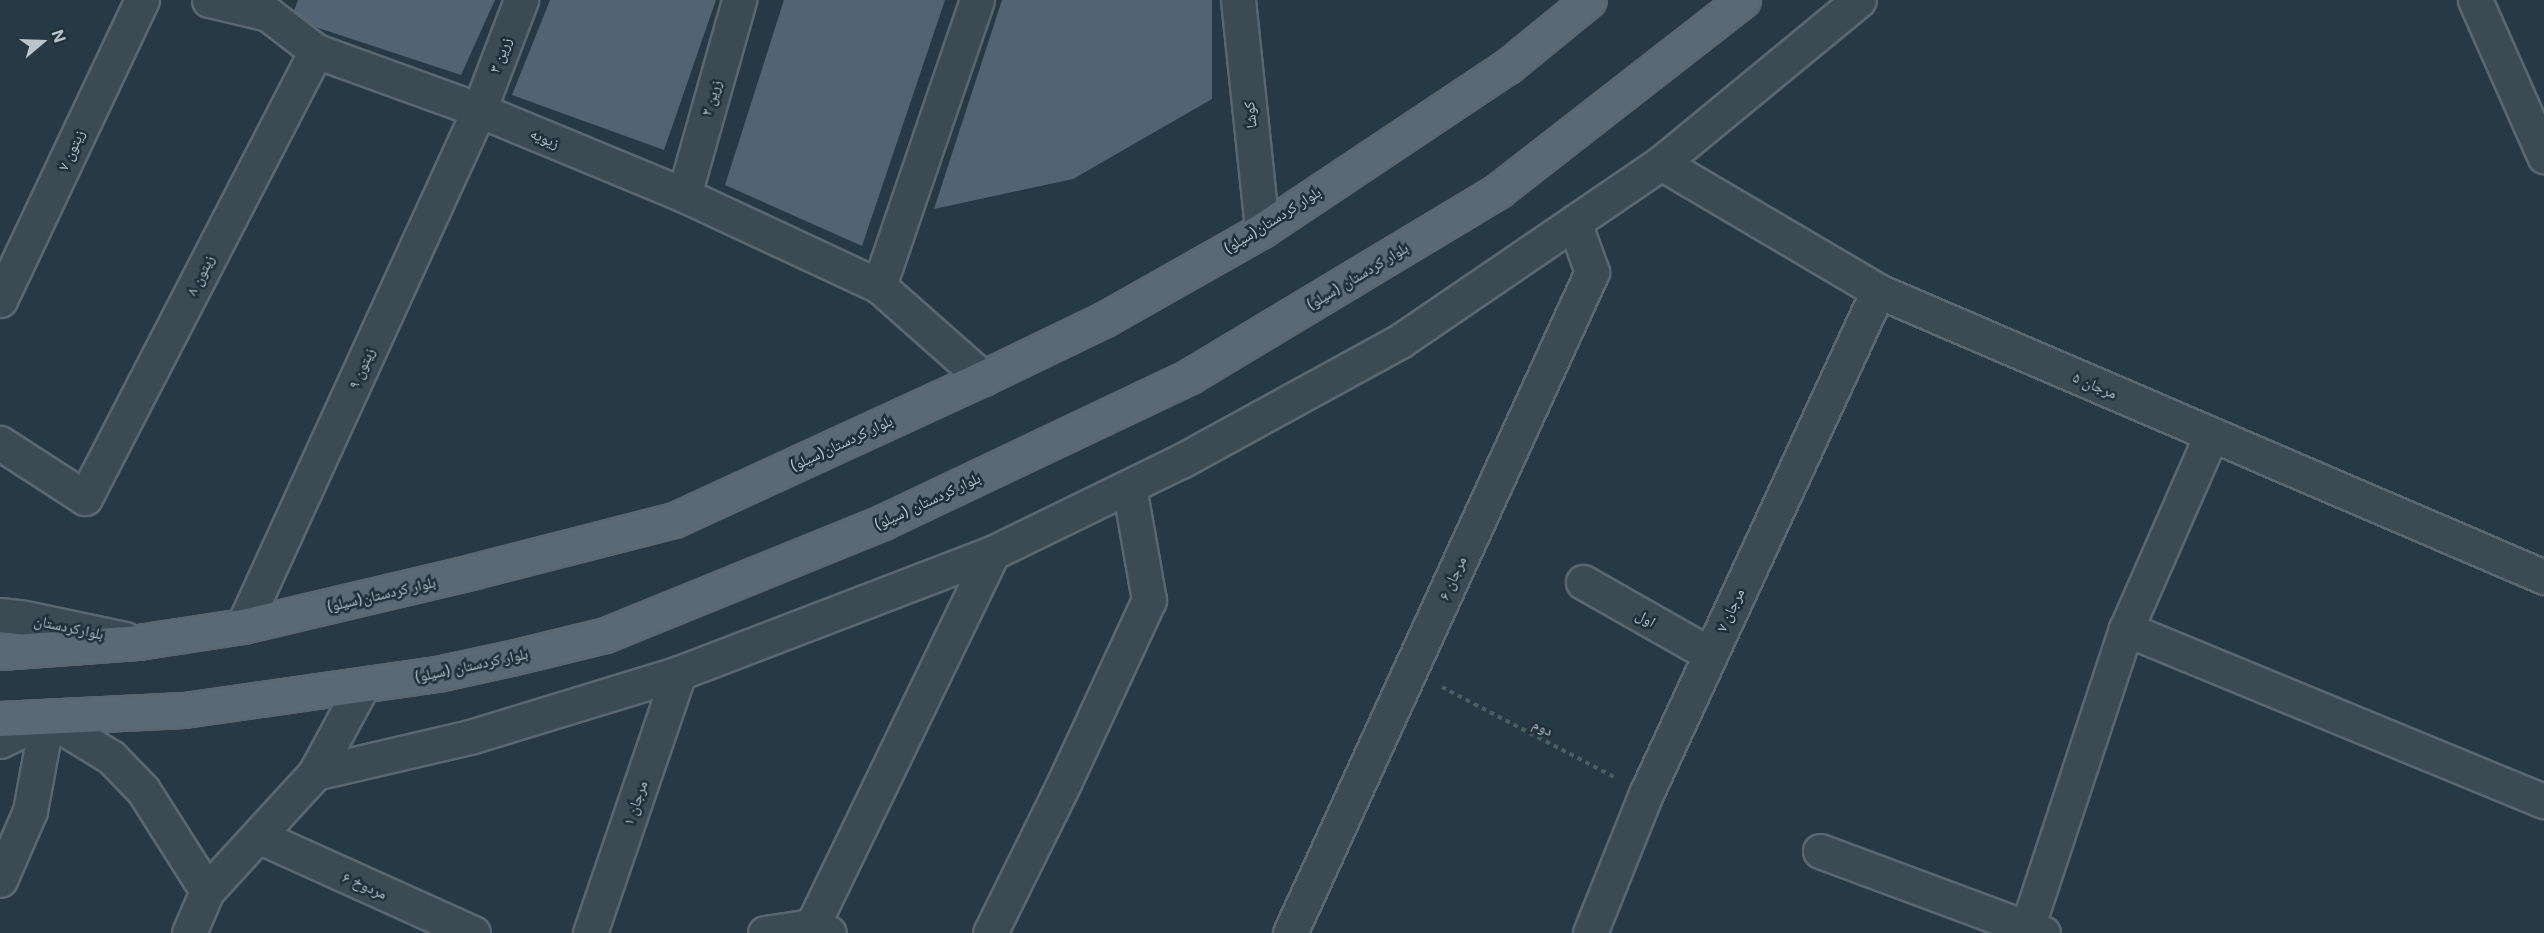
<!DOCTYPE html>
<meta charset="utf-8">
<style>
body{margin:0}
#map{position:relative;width:2544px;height:933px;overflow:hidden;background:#273944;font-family:Inter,"Noto Naskh Arabic",sans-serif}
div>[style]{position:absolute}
.building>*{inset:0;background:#526471}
.path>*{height:4px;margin-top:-2px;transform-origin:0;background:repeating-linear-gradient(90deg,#48615f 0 4.5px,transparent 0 9px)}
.roads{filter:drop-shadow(2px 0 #5a6771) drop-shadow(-2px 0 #5a6771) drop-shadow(0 2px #5a6771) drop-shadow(0 -2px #5a6771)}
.minor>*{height:33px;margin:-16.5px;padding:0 16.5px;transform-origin:16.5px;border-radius:16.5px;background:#3c4a54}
.major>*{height:33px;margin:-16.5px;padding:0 16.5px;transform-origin:16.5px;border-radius:16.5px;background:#5a6973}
span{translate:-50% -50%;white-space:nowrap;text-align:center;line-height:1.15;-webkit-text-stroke:5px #202f39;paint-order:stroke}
.street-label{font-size:15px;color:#b9c4cd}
.north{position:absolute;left:12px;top:12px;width:60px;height:60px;-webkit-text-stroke:4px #202f39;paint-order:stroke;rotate:71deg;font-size:16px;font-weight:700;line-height:24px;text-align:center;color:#b9c4cd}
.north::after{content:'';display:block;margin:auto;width:21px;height:27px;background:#b9c4cd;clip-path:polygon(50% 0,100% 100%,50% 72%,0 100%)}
</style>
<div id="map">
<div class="building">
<i style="clip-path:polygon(298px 0,495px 0,461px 75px,291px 19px)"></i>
<i style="clip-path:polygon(550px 0,716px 0,664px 150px,512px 95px)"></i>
<i style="clip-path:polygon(784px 0,945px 0,862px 246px,725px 185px)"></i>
<i style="clip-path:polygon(1002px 0,1212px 0,1212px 99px,1073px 179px,934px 209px)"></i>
</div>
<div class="path">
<i style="left:1442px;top:687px;width:196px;rotate:27.6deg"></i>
</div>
<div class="roads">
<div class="minor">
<i style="left:209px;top:0;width:61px;rotate:13.3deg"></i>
<i style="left:268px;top:14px;width:61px;rotate:37.6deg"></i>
<i style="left:316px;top:51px;width:173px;rotate:19.9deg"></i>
<i style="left:479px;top:110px;width:222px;rotate:22.5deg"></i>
<i style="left:684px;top:195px;width:215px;rotate:25deg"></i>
<i style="left:879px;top:286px;width:139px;rotate:41.5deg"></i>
<i style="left:1238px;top:0;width:231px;rotate:84deg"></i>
<i style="left:2475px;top:0;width:171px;rotate:66.1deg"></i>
<i style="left:1661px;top:163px;width:252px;rotate:30.5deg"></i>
<i style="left:1878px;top:291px;width:725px;rotate:23.24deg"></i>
<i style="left:684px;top:195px;width:203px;rotate:-74.2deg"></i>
<i style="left:879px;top:286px;width:302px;rotate:-71.1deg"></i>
<i style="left:0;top:300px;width:332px;rotate:-64.7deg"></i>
<i style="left:0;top:443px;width:101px;rotate:32.9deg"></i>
<i style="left:85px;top:498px;width:503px;rotate:-62.67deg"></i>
<i style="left:1583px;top:582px;width:146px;rotate:29.6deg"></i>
<i style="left:0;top:615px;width:20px;rotate:6deg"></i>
<i style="left:20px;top:617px;width:107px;rotate:11.8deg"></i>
<i style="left:243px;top:626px;width:567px;rotate:-65.42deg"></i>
<i style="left:479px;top:110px;width:118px;rotate:-69.1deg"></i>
<i style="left:2126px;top:629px;width:452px;rotate:22.4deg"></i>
<i style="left:47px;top:718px;width:75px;rotate:31.4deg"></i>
<i style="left:111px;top:757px;width:46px;rotate:45.9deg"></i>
<i style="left:143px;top:790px;width:120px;rotate:57.6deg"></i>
<i style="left:207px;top:891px;width:160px;rotate:-47.5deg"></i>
<i style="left:315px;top:773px;width:99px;rotate:-61.6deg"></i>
<i style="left:0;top:741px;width:52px;rotate:-26.1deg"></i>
<i style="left:315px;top:773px;width:159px;rotate:-13.1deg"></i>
<i style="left:470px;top:737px;width:219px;rotate:-17deg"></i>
<i style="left:679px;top:673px;width:335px;rotate:-21deg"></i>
<i style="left:992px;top:553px;width:210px;rotate:-26deg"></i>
<i style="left:1181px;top:461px;width:250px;rotate:-28.7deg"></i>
<i style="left:1400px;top:341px;width:316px;rotate:-34.3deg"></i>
<i style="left:1661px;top:163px;width:256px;rotate:-39.5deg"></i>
<i style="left:258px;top:836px;width:236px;rotate:24.3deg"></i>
<i style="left:1820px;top:851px;width:221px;rotate:20.4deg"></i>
<i style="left:0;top:880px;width:75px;rotate:-66.5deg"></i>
<i style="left:30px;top:811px;width:95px;rotate:-79.6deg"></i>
<i style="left:812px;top:926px;width:414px;rotate:-64.2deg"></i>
<i style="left:189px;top:933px;width:46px;rotate:-66.8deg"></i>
<i style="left:590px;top:933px;width:275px;rotate:-71.1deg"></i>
<i style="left:765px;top:933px;width:48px;rotate:-8.5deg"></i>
<i style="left:812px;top:926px;width:18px;rotate:22deg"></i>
<i style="left:990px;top:933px;width:167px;rotate:-63.7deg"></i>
<i style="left:1064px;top:783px;width:202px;rotate:-65.1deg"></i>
<i style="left:1149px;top:600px;width:115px;rotate:-100deg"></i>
<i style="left:1290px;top:933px;width:727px;rotate:-65.45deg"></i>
<i style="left:1592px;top:272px;width:53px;rotate:-109.8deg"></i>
<i style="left:1590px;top:933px;width:150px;rotate:-68.1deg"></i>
<i style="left:1646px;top:794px;width:554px;rotate:-65.24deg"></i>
<i style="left:2043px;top:933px;width:17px;rotate:-163deg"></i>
<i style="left:2027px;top:928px;width:315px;rotate:-71.7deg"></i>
<i style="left:2126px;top:629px;width:212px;rotate:-66.3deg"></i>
</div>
<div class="major">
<i style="left:0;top:652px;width:138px;rotate:-4.1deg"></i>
<i style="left:138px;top:642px;width:106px;rotate:-8.7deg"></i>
<i style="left:243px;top:626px;width:238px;rotate:-13.3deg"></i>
<i style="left:475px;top:571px;width:205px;rotate:-14.4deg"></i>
<i style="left:674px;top:520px;width:340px;rotate:-24.7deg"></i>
<i style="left:983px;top:378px;width:136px;rotate:-25.8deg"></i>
<i style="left:1105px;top:319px;width:180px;rotate:-29.5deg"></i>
<i style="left:1262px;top:230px;width:296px;rotate:-33.7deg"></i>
<i style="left:1508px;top:66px;width:104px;rotate:-39.2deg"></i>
<i style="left:0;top:719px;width:184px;rotate:-2.8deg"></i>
<i style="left:184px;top:710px;width:256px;rotate:-8.1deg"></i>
<i style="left:437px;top:674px;width:76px;rotate:-12.2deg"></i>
<i style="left:511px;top:658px;width:97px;rotate:-13.7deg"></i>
<i style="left:605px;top:635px;width:300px;rotate:-22.1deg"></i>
<i style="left:883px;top:522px;width:340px;rotate:-25.4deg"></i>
<i style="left:1190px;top:376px;width:361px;rotate:-31deg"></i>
<i style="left:1499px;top:190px;width:309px;rotate:-37.9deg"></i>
</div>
</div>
<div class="street-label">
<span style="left:500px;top:55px;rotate:-69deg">زرین ۳</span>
<span style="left:711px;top:98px;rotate:-74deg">زرین ۲</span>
<span style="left:1250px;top:115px;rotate:-96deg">کوشا</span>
<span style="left:545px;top:138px;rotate:23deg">زیویه</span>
<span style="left:71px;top:150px;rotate:-65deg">زیتون ۷</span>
<span style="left:1272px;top:220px;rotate:-32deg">بلوار کردستان(سیلو)</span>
<span style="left:200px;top:275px;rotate:-63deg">زیتون ۸</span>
<span style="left:1357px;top:276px;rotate:-31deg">بلوار کردستان (سیلو)</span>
<span style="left:361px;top:368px;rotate:-65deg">زیتون ۹</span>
<span style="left:2095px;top:385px;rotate:23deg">مرجان ۵</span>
<span style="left:841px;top:443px;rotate:-25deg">بلوار کردستان(سیلو)</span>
<span style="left:927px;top:501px;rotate:-25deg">بلوار کردستان (سیلو)</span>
<span style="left:1452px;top:578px;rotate:-65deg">مرجان ۶</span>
<span style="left:381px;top:594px;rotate:-13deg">بلوار کردستان(سیلو)</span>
<span style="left:1730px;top:610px;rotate:-65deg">مرجان ۷</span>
<span style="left:1646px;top:618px;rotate:30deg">اول</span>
<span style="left:69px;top:627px;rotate:12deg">بلوارکردستان</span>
<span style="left:471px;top:665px;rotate:-12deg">بلوار کردستان (سیلو)</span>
<span style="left:1543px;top:727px;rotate:27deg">دوم</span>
<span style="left:635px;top:803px;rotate:-71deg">مرجان ۱</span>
<span style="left:365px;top:885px;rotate:24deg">مردوخ ۶</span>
</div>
<div class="north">N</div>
</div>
